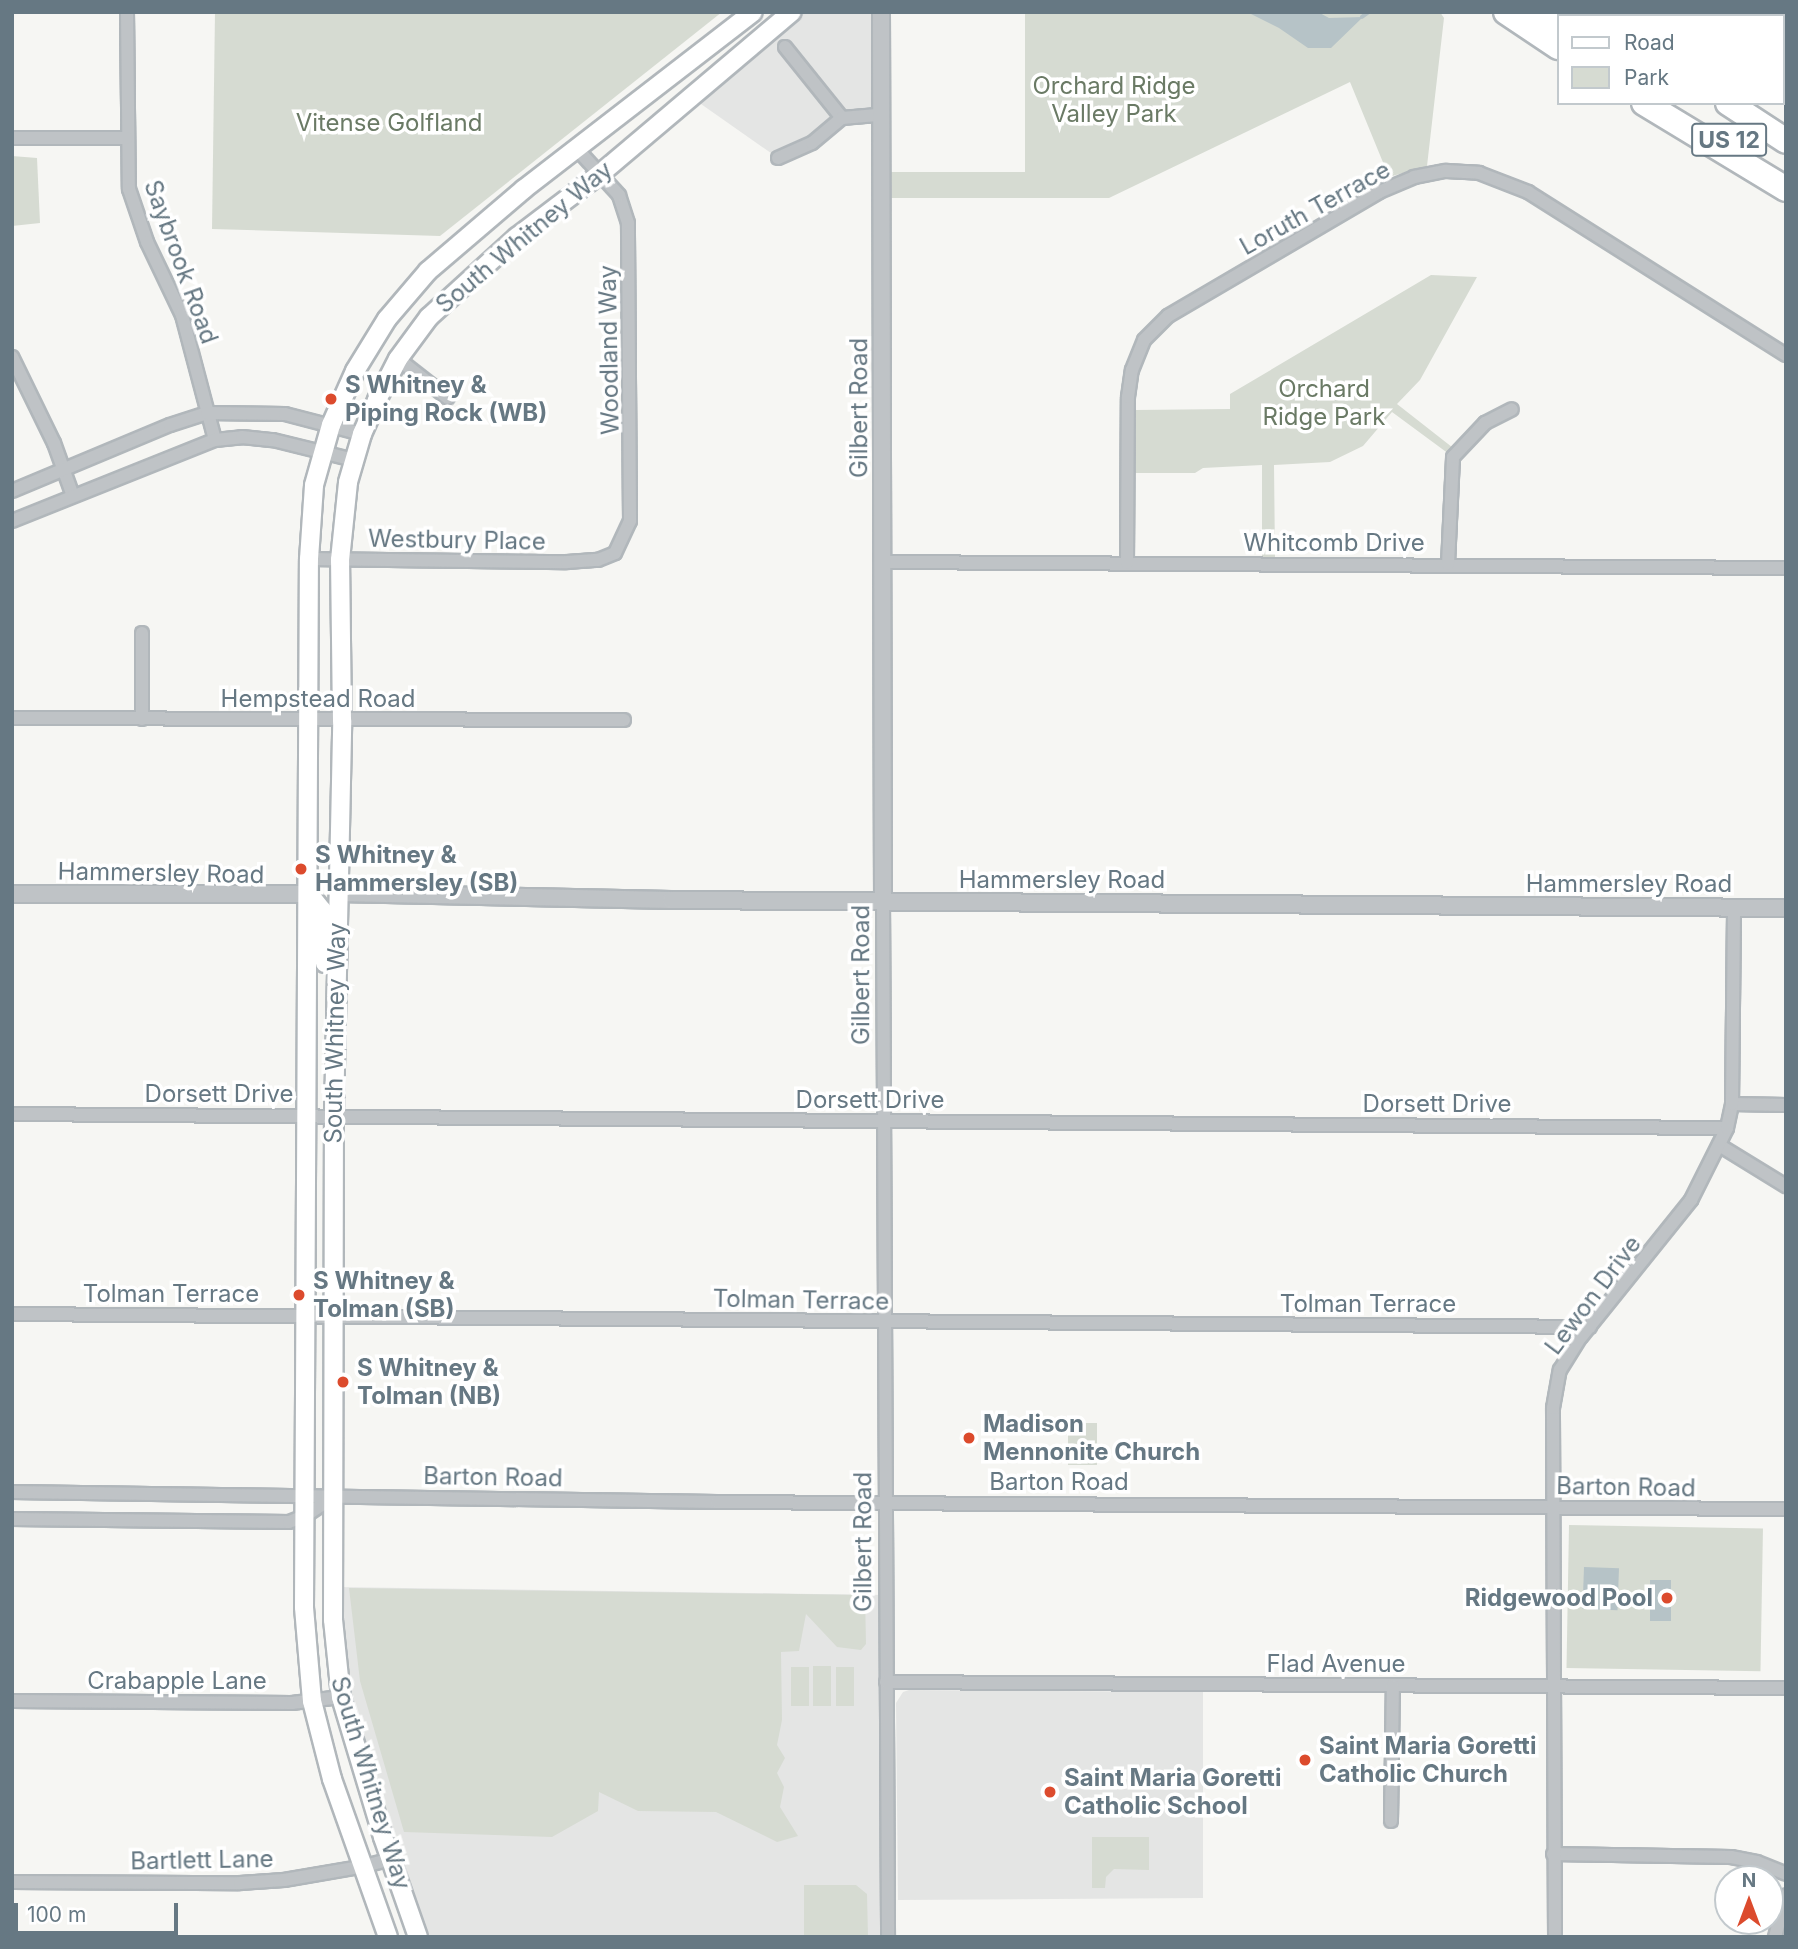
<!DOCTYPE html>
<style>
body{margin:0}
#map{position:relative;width:1798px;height:1949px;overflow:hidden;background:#f6f6f3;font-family:Inter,sans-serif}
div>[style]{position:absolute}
.built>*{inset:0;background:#e4e5e4}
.green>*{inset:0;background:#d6dbd2;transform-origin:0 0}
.water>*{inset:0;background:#b6c3c7;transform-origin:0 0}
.stream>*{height:3.5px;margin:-1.75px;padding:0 1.75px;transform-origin:1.75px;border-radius:1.75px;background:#b6c3c7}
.roads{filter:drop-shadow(2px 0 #b1b7bb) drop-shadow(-2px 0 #b1b7bb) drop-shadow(0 2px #b1b7bb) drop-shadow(0 -2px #b1b7bb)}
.minor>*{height:12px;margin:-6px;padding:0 6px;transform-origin:6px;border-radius:6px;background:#bfc3c6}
.tertiary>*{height:16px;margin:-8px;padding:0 8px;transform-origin:8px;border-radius:8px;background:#bfc3c6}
.secondary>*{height:18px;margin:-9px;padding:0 9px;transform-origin:9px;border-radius:9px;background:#fff}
.motorway>*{height:24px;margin:-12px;padding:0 12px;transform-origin:12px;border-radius:12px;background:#fff}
.dots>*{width:19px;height:19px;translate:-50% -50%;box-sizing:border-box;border:4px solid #fff;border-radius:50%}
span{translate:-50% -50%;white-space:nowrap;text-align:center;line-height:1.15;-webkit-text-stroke:7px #fff;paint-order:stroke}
.shield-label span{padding:2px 5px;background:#fff;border:2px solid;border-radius:5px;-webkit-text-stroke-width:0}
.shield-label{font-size:23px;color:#667883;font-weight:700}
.park-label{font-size:24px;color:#6a7a65}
.street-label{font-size:24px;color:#667883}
.poi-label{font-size:24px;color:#667883;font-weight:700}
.left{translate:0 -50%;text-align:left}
.right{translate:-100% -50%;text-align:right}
.frame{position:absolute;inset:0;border:14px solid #667883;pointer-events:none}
.legend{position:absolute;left:1557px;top:14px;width:228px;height:91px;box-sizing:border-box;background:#fff;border:2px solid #c2c9cd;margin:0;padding:9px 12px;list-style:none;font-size:21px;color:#667883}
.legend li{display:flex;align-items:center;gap:14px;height:35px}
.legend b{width:35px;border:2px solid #c2c9cd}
.north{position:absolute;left:1714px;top:1865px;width:70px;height:70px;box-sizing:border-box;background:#fff;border:2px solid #c2c9cd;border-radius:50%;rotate:0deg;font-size:19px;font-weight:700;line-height:28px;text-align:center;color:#667883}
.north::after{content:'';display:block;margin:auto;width:24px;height:32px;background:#dc4b2d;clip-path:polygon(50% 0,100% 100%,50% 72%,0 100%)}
.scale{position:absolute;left:14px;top:1903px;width:164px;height:32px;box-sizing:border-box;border:4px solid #667883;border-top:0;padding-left:9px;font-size:21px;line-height:24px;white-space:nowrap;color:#667883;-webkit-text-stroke:5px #fff;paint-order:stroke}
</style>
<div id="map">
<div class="built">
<i style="clip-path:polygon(792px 12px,881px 12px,880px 115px,855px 115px,778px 158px,691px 97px)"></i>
<i style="clip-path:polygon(333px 1587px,886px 1595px,888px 1937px,418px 1937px,341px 1697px)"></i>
<i style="clip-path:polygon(909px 1690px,1203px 1692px,1203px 1898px,898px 1900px,896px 1703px,903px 1692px)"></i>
</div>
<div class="green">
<i style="clip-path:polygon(215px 12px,722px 12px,440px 236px,212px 229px)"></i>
<i style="clip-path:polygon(1025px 12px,1440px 12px,1444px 18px,1427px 166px,1389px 177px,1350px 82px,1109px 198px,889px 198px,890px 172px,1025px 172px)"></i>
<i style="clip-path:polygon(1675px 12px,1786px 12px,1786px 85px,1782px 82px,1782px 16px,1680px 16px)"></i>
<i style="clip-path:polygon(12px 156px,37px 158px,40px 223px,12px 226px)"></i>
<i style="clip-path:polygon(1431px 275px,1477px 277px,1420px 380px,1397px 404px,1457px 451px,1453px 457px,1392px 412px,1363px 446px,1330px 462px,1274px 465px,1275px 557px,1262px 557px,1262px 465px,1203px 468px,1195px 473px,1135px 473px,1135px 410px,1230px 409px,1230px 394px)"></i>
<i style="left:1068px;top:1423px;width:29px;height:42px"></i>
<i style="left:1569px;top:1525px;width:194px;height:143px;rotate:1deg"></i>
<i style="clip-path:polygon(349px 1588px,865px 1595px,866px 1644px,861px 1650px,837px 1647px,806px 1614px,799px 1651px,781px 1652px,782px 1720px,777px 1745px,785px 1758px,777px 1773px,784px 1787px,780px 1807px,798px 1836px,777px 1842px,716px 1812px,638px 1811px,599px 1792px,598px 1811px,552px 1837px,404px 1832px,360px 1681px)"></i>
<i style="left:813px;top:1666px;width:18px;height:40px"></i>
<i style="left:791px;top:1667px;width:18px;height:39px"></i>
<i style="left:836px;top:1667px;width:18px;height:39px"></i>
<i style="clip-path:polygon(1092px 1837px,1149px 1837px,1149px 1870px,1114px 1869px,1106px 1877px,1105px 1888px,1092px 1888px)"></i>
<i style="clip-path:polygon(804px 1885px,856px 1885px,867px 1894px,868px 1937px,804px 1937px)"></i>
</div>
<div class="water">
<i style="clip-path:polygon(1247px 12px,1318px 12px,1329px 18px,1363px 17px,1331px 48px,1308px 48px,1279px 28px)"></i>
<i style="left:1584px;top:1567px;width:35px;height:42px;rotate:2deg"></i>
<i style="left:1650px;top:1580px;width:21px;height:41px"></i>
</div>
<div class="stream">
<i style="left:1362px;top:17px;width:9px;rotate:-36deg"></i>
</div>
<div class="roads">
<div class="minor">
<i style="left:127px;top:12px;width:177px;rotate:89.4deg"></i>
<i style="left:129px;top:189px;width:56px;rotate:71.2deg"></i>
<i style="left:147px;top:242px;width:81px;rotate:64.4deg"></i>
<i style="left:182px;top:315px;width:129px;rotate:75.2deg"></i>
<i style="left:785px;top:47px;width:91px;rotate:51.2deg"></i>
<i style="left:12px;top:138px;width:115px"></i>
<i style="left:778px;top:158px;width:37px;rotate:-24deg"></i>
<i style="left:812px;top:143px;width:39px;rotate:-40deg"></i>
<i style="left:842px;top:118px;width:38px;rotate:-5deg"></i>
<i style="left:12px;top:357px;width:96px;rotate:64deg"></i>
<i style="left:54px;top:443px;width:56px;rotate:70.3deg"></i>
<i style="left:398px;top:359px;width:63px;rotate:38deg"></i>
<i style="left:12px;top:491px;width:171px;rotate:-22.7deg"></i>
<i style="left:170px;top:425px;width:39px;rotate:-18deg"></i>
<i style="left:207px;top:413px;width:78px;rotate:0.7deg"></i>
<i style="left:285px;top:414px;width:80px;rotate:14.6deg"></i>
<i style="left:12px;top:521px;width:219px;rotate:-21.8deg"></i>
<i style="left:215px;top:440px;width:27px;rotate:-6deg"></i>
<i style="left:242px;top:437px;width:31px;rotate:6deg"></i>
<i style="left:273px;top:440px;width:83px;rotate:13.9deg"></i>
<i style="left:309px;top:559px;width:258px;rotate:0.7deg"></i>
<i style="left:567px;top:562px;width:31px;rotate:-4deg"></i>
<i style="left:598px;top:560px;width:18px;rotate:-22deg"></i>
<i style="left:615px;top:553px;width:35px;rotate:-65deg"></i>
<i style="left:630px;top:521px;width:298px;rotate:-90.4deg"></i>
<i style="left:628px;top:223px;width:29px;rotate:-108deg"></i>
<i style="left:619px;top:195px;width:62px;rotate:-132.4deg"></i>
<i style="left:883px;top:562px;width:903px;rotate:0.38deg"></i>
<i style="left:1127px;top:563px;width:166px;rotate:-89.7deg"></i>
<i style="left:1128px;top:397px;width:27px;rotate:-82deg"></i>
<i style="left:1132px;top:370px;width:32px;rotate:-68deg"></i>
<i style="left:1144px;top:340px;width:34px;rotate:-45deg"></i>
<i style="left:1168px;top:316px;width:245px;rotate:-30.4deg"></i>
<i style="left:1379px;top:192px;width:38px;rotate:-23deg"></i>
<i style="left:1414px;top:177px;width:33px;rotate:-11deg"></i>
<i style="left:1446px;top:171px;width:33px;rotate:3deg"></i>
<i style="left:1479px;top:173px;width:53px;rotate:21.2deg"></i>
<i style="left:1528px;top:192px;width:305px;rotate:32.3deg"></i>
<i style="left:1448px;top:564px;width:107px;rotate:-87.3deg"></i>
<i style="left:1453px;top:457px;width:47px;rotate:-46.7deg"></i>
<i style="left:1485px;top:423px;width:30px;rotate:-27deg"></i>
<i style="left:142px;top:633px;width:86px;rotate:90deg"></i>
<i style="left:12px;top:718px;width:612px;rotate:0.19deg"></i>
<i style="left:883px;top:901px;width:1036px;rotate:89.72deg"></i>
<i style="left:1732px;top:1104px;width:54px;rotate:1.1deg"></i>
<i style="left:12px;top:1114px;width:1715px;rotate:0.47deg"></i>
<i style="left:1719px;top:1145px;width:79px;rotate:31.5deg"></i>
<i style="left:12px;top:1314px;width:1578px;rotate:0.47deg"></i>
<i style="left:12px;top:1492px;width:705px;rotate:0.81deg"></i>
<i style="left:717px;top:1502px;width:1069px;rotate:0.38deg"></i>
<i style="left:12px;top:1519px;width:277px;rotate:0.6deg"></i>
<i style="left:289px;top:1522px;width:17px;rotate:-21deg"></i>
<i style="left:305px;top:1516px;width:34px;rotate:-34deg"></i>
<i style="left:886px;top:1682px;width:900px;rotate:0.38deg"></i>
<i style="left:12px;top:1701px;width:280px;rotate:0.4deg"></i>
<i style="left:292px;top:1703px;width:49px;rotate:-7deg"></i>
<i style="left:1391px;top:1821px;width:135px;rotate:-89.2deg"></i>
<i style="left:1553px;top:1854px;width:178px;rotate:1deg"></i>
<i style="left:1731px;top:1857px;width:26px;rotate:11deg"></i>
<i style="left:1757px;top:1862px;width:31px;rotate:22deg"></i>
<i style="left:12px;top:1882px;width:228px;rotate:0.3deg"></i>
<i style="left:240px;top:1883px;width:44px;rotate:-3.9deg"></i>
<i style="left:284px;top:1880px;width:82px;rotate:-9.8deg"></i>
<i style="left:365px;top:1866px;width:27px;rotate:-15deg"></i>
<i style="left:1555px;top:1937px;width:529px;rotate:-90.22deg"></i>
<i style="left:1553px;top:1408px;width:39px;rotate:-80deg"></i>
<i style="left:1560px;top:1370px;width:39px;rotate:-58deg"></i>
<i style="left:1581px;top:1337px;width:176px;rotate:-51.2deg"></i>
<i style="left:1691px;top:1200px;width:80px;rotate:-63.4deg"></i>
<i style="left:1727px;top:1128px;width:25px;rotate:-78deg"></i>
<i style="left:1732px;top:1104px;width:196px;rotate:-89.4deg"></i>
<i style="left:1775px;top:1937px;width:43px;rotate:-75.3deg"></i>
</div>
<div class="tertiary">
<i style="left:881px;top:12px;width:889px;rotate:89.87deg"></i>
<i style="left:338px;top:893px;width:333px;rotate:1.2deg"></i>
<i style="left:671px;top:900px;width:1115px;rotate:0.41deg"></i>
<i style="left:12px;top:894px;width:297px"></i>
</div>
<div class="secondary">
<i style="left:309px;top:894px;width:21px;rotate:51deg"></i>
<i style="left:322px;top:910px;width:53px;rotate:86.8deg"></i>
<i style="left:388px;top:1937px;width:168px;rotate:-109.5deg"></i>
<i style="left:332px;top:1779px;width:81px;rotate:-104.4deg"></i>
<i style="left:312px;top:1701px;width:94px;rotate:-94.9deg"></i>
<i style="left:304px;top:1607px;width:1048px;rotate:-89.73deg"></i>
<i style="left:309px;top:559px;width:74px;rotate:-86.1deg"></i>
<i style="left:314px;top:485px;width:62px;rotate:-74.2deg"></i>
<i style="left:331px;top:425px;width:59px;rotate:-66deg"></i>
<i style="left:355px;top:371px;width:61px;rotate:-58.4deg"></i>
<i style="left:387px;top:319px;width:63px;rotate:-49.5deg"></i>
<i style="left:428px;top:271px;width:126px;rotate:-40.5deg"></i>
<i style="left:524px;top:189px;width:289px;rotate:-37.7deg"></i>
<i style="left:418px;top:1937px;width:106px;rotate:-109.3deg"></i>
<i style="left:383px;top:1837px;width:146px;rotate:-106.7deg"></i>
<i style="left:341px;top:1697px;width:77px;rotate:-95.9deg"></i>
<i style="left:333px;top:1620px;width:504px;rotate:-89.89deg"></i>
<i style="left:334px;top:1116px;width:395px;rotate:-88.8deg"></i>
<i style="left:342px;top:721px;width:161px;rotate:-90.7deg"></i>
<i style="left:340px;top:560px;width:78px;rotate:-84.1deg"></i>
<i style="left:348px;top:482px;width:50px;rotate:-73.7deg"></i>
<i style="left:362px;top:434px;width:37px;rotate:-66deg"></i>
<i style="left:377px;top:400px;width:46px;rotate:-62.9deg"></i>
<i style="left:398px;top:359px;width:52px;rotate:-53.6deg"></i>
<i style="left:429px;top:317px;width:119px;rotate:-42.3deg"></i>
<i style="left:517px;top:237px;width:104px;rotate:-37.2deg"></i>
<i style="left:600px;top:174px;width:251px;rotate:-40.2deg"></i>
</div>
<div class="motorway">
<i style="left:1506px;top:12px;width:63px;rotate:33.9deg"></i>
<i style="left:1537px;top:12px;width:25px;rotate:34deg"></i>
<i style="left:1589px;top:12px;width:6px;rotate:39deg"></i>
<i style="left:1644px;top:103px;width:166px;rotate:31.2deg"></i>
<i style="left:1728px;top:103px;width:69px;rotate:33.2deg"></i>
</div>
</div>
<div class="dots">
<i style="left:331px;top:399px;background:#dc4b2d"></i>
<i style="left:301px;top:869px;background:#dc4b2d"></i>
<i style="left:299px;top:1295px;background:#dc4b2d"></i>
<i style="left:343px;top:1382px;background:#dc4b2d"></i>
<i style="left:969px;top:1438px;background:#dc4b2d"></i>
<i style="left:1667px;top:1598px;background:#dc4b2d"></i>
<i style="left:1305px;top:1760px;background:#dc4b2d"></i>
<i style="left:1050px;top:1792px;background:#dc4b2d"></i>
</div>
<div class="shield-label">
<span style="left:1729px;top:140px">US 12</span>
</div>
<div class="park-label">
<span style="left:1114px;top:100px">Orchard Ridge<br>Valley Park</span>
<span style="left:389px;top:123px">Vitense Golfland</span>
<span style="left:1324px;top:403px">Orchard<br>Ridge Park</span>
</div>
<div class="street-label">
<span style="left:1315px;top:208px;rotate:-29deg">Loruth Terrace</span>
<span style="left:524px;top:237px;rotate:-40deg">South Whitney Way</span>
<span style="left:181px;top:262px;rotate:70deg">Saybrook Road</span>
<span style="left:609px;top:350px;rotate:-91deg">Woodland Way</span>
<span style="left:859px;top:408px;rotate:-90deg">Gilbert Road</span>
<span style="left:457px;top:540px;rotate:1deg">Westbury Place</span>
<span style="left:1334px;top:543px">Whitcomb Drive</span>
<span style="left:318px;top:699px">Hempstead Road</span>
<span style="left:161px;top:873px;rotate:1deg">Hammersley Road</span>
<span style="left:1062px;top:880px">Hammersley Road</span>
<span style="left:1629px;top:884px">Hammersley Road</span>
<span style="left:861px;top:975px;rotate:-90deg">Gilbert Road</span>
<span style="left:335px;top:1033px;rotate:-89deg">South Whitney Way</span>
<span style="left:219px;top:1094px">Dorsett Drive</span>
<span style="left:870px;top:1100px">Dorsett Drive</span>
<span style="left:1437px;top:1104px">Dorsett Drive</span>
<span style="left:171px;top:1294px">Tolman Terrace</span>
<span style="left:1593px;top:1295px;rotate:-53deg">Lewon Drive</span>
<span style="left:801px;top:1300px;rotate:1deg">Tolman Terrace</span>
<span style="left:1368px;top:1304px">Tolman Terrace</span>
<span style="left:493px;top:1477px;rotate:1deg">Barton Road</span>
<span style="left:1059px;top:1482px">Barton Road</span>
<span style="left:1626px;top:1487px;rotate:1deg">Barton Road</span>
<span style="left:863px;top:1542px;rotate:-90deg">Gilbert Road</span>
<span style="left:1336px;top:1664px">Flad Avenue</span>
<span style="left:177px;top:1681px">Crabapple Lane</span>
<span style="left:371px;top:1783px;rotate:73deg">South Whitney Way</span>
<span style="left:202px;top:1860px;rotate:-1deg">Bartlett Lane</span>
</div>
<div class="poi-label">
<span class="left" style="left:345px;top:399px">S Whitney &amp;<br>Piping Rock (WB)</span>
<span class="left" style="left:315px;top:869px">S Whitney &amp;<br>Hammersley (SB)</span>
<span class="left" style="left:313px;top:1295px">S Whitney &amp;<br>Tolman (SB)</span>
<span class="left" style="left:357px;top:1382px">S Whitney &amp;<br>Tolman (NB)</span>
<span class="left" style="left:983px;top:1438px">Madison<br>Mennonite Church</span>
<span class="right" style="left:1653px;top:1598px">Ridgewood Pool</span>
<span class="left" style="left:1319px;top:1760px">Saint Maria Goretti<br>Catholic Church</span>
<span class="left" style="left:1064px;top:1792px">Saint Maria Goretti<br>Catholic School</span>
</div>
<div class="frame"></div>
<ul class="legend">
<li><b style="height:9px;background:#fff"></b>Road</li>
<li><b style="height:19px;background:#d6dbd2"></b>Park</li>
</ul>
<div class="north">N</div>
<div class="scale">100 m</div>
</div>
